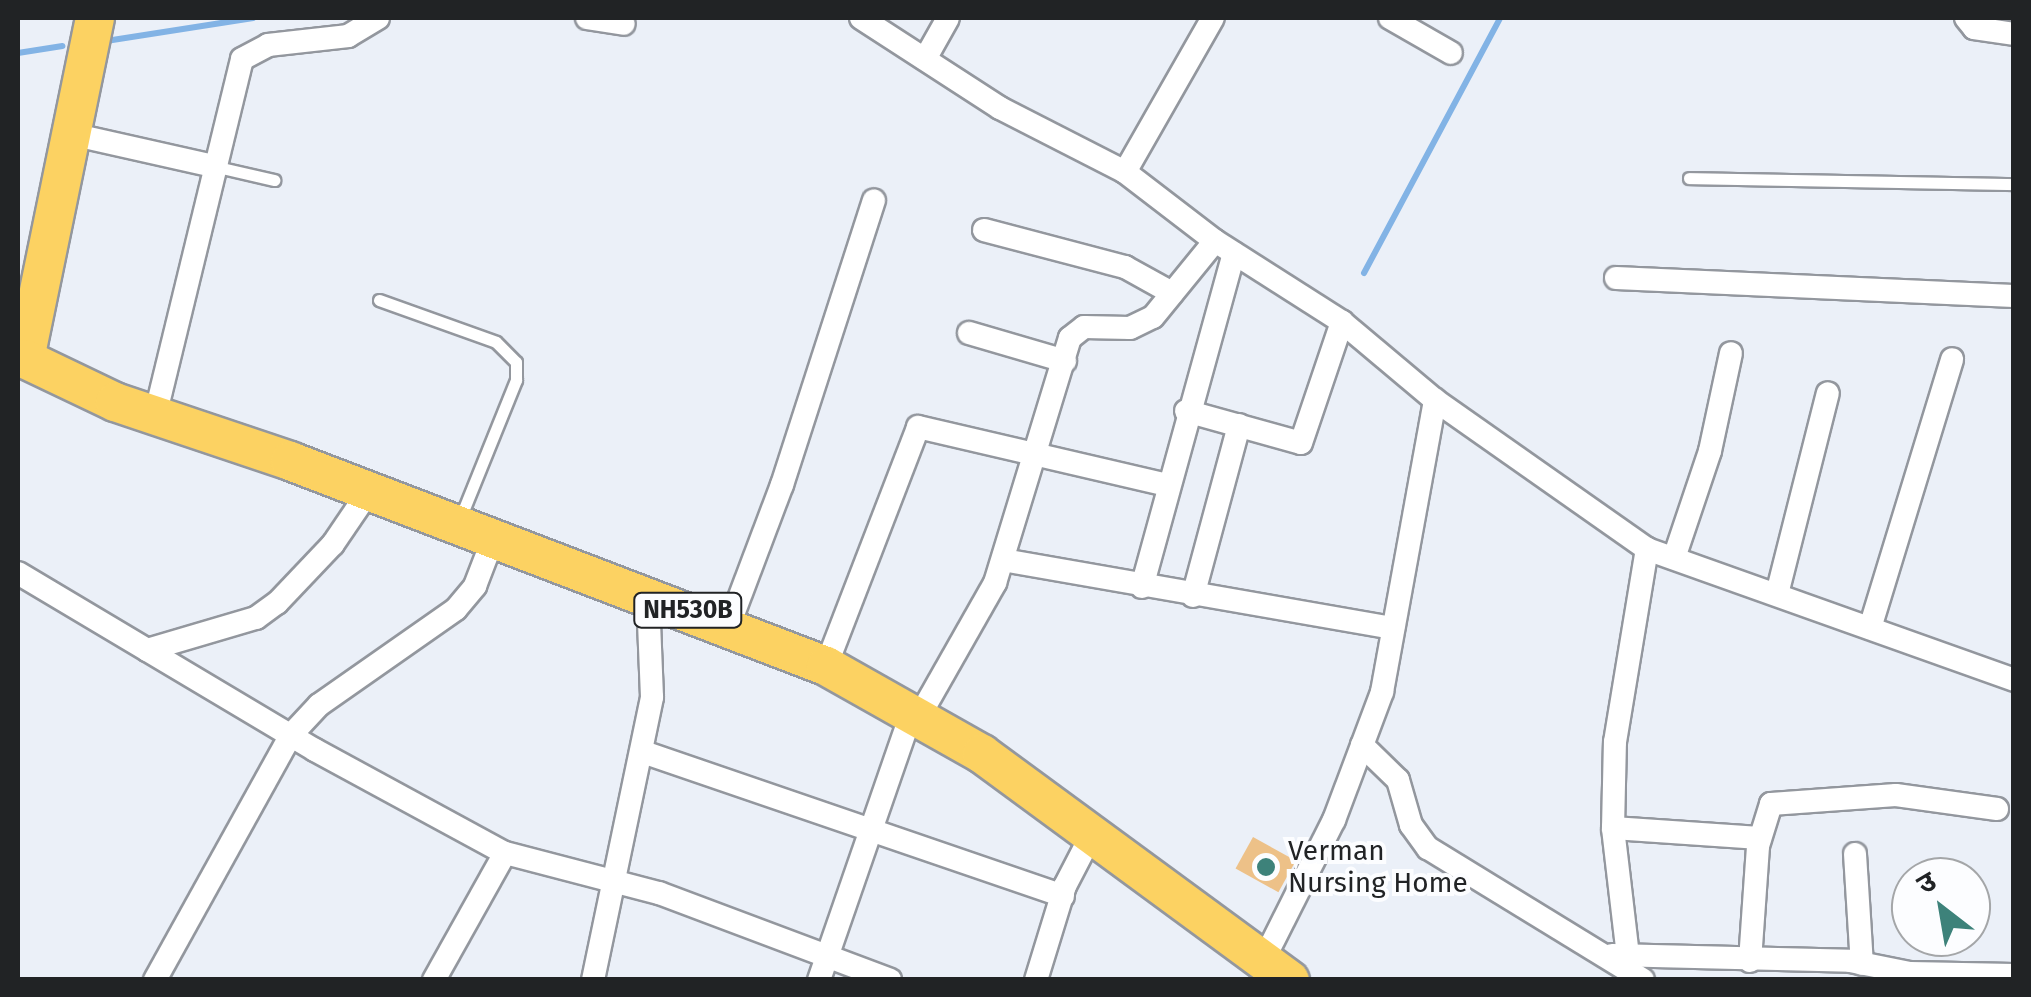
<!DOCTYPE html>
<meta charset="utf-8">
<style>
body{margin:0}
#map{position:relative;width:2031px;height:997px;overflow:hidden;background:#ebf0f8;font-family:"Fira Sans","Noto Sans Devanagari",sans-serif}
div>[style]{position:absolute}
.stream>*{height:6px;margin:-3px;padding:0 3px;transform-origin:3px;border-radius:3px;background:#82b3e5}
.building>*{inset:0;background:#edc188;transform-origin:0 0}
.roads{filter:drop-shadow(2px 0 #93979e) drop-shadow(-2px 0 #93979e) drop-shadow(0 2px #93979e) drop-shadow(0 -2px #93979e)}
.service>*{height:11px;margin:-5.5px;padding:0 5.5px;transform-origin:5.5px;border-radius:5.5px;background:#fff}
.minor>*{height:22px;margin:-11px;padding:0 11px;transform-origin:11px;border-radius:11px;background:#fff}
.trunk>*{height:38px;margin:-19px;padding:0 19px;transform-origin:19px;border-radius:19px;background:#fcd262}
.dots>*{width:28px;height:28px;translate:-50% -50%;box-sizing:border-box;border:5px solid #fcfdff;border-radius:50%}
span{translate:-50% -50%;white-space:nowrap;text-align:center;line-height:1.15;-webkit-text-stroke:8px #fcfdff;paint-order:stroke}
.shield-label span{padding:2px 8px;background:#fcfdff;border:2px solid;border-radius:8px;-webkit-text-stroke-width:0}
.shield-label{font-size:25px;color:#212325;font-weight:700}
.poi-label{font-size:28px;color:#212325}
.left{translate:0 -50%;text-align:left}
.frame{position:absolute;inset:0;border:20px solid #212325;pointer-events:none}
.north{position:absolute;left:1891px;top:857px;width:100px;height:100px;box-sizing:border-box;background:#fcfdff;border:2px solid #a4a6a8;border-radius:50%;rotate:329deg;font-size:28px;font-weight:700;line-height:40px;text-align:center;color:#212325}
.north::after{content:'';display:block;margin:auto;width:35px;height:45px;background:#3d827a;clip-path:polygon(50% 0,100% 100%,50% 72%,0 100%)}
</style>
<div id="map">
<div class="stream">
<i style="left:106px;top:41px;width:149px;rotate:-8.9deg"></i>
<i style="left:18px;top:53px;width:45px;rotate:-9deg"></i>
<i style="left:1364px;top:273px;width:289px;rotate:-61.9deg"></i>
</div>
<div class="building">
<i style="left:1253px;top:837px;width:49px;height:36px;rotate:29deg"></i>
</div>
<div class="roads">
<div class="service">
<i style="left:213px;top:166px;width:63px;rotate:12.9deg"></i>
<i style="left:1689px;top:178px;width:325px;rotate:1.1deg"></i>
<i style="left:379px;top:300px;width:124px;rotate:19.7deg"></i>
<i style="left:496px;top:342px;width:28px;rotate:45deg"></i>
<i style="left:516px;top:362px;width:18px;rotate:90deg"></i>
<i style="left:516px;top:380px;width:152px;rotate:112deg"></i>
</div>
<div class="minor">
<i style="left:587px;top:18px;width:37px;rotate:9deg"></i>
<i style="left:861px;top:18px;width:166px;rotate:32.9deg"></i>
<i style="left:1000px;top:108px;width:140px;rotate:27.1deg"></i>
<i style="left:1125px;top:172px;width:113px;rotate:37.5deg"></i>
<i style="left:1215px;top:241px;width:151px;rotate:32.5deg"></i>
<i style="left:1342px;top:322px;width:121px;rotate:40deg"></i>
<i style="left:1435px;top:400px;width:259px;rotate:35.1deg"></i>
<i style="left:1647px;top:549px;width:390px;rotate:19.6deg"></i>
<i style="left:1390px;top:18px;width:70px;rotate:29.8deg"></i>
<i style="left:1966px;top:18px;width:13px;rotate:51deg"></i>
<i style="left:1974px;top:28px;width:40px;rotate:8.5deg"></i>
<i style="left:925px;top:59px;width:47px;rotate:-60.7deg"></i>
<i style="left:71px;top:134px;width:146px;rotate:12.7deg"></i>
<i style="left:1125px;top:172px;width:177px;rotate:-60.3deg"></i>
<i style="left:984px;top:230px;width:146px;rotate:14.7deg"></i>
<i style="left:1125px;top:267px;width:54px;rotate:29deg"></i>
<i style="left:1616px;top:278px;width:398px;rotate:2.6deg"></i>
<i style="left:969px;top:333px;width:100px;rotate:16.3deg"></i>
<i style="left:1186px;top:411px;width:119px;rotate:15.5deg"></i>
<i style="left:1301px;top:443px;width:128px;rotate:-71.3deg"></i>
<i style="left:155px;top:416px;width:367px;rotate:-76.3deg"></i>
<i style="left:242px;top:59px;width:30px;rotate:-28deg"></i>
<i style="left:268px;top:45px;width:81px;rotate:-6.4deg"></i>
<i style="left:348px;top:36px;width:35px;rotate:-31deg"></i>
<i style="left:1674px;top:558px;width:113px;rotate:-71.4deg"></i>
<i style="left:1710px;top:451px;width:100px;rotate:-77.9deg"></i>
<i style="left:1003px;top:560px;width:396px;rotate:9.9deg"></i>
<i style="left:18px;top:573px;width:346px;rotate:30.8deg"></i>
<i style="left:315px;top:750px;width:216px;rotate:28.5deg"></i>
<i style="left:505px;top:853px;width:159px;rotate:14.6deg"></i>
<i style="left:659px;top:893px;width:247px;rotate:20.6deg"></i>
<i style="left:1142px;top:587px;width:346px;rotate:-74.6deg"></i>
<i style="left:1777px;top:594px;width:207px;rotate:-75.8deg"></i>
<i style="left:1193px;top:596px;width:177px;rotate:-74.9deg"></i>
<i style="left:729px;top:625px;width:150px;rotate:-69.3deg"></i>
<i style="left:782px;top:485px;width:299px;rotate:-72.1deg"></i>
<i style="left:1870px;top:628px;width:281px;rotate:-73deg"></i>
<i style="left:147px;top:650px;width:114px;rotate:-16.4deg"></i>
<i style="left:256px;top:618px;width:26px;rotate:-36deg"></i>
<i style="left:277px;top:603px;width:81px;rotate:-46.5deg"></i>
<i style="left:333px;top:544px;width:64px;rotate:-55.8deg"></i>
<i style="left:826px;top:666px;width:256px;rotate:-68.9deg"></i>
<i style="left:918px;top:427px;width:256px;rotate:13.1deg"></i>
<i style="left:920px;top:715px;width:152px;rotate:-60.4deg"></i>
<i style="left:995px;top:583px;width:256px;rotate:-73deg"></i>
<i style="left:1070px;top:338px;width:18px;rotate:-38deg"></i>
<i style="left:1084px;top:327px;width:46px;rotate:1.2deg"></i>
<i style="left:1130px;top:328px;width:25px;rotate:-26deg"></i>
<i style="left:1153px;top:317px;width:98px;rotate:-50.8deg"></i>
<i style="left:1362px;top:745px;width:50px;rotate:44.2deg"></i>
<i style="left:1398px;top:780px;width:47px;rotate:73.9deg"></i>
<i style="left:1411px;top:825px;width:29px;rotate:54deg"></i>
<i style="left:1428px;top:848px;width:252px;rotate:31.5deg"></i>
<i style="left:643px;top:752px;width:444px;rotate:18.9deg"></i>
<i style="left:1613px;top:828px;width:147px;rotate:3.9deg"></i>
<i style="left:1855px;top:854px;width:110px;rotate:86.4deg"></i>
<i style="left:1612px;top:955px;width:238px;rotate:1.4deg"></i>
<i style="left:1850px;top:961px;width:61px;rotate:11.3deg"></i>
<i style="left:1910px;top:973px;width:104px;rotate:1.1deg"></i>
<i style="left:1628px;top:956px;width:129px;rotate:-96.7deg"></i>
<i style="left:1613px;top:828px;width:86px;rotate:-88.7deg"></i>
<i style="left:1615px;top:742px;width:196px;rotate:-80.6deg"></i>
<i style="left:1263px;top:961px;width:158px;rotate:-63.3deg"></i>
<i style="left:1334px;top:820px;width:137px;rotate:-69.4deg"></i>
<i style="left:1382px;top:692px;width:297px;rotate:-79.7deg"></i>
<i style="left:1750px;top:961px;width:115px;rotate:-86deg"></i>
<i style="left:1758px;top:846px;width:44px;rotate:-72.8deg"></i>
<i style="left:1771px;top:804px;width:125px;rotate:-4.1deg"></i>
<i style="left:1896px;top:795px;width:102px;rotate:7.9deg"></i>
<i style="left:155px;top:980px;width:280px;rotate:-61deg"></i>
<i style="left:291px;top:735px;width:41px;rotate:-47deg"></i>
<i style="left:319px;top:705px;width:167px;rotate:-35deg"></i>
<i style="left:456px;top:609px;width:30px;rotate:-50deg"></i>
<i style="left:475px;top:586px;width:50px;rotate:-69deg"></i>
<i style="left:434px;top:980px;width:145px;rotate:-60.8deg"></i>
<i style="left:593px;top:980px;width:289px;rotate:-78.2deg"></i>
<i style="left:652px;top:697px;width:101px;rotate:-92.3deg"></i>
<i style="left:819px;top:980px;width:285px;rotate:-70.9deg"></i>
<i style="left:1036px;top:980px;width:98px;rotate:-72.9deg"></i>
<i style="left:1065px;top:886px;width:61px;rotate:-62.6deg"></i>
</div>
<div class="trunk">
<i style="left:95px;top:18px;width:348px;rotate:101.6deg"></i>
<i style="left:25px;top:359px;width:100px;rotate:25.5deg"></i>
<i style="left:115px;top:402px;width:185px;rotate:18.6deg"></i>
<i style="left:290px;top:461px;width:574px;rotate:20.93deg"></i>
<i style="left:826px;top:666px;width:179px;rotate:29.4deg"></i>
<i style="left:982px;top:754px;width:382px;rotate:36.3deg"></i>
</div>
</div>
<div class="dots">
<i style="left:1266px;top:867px;background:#3d827a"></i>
</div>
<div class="shield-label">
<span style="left:688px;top:610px">NH530B</span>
</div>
<div class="poi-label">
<span class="left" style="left:1288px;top:867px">Verman<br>Nursing Home</span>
</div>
<div class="frame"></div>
<div class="north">उ</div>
</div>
